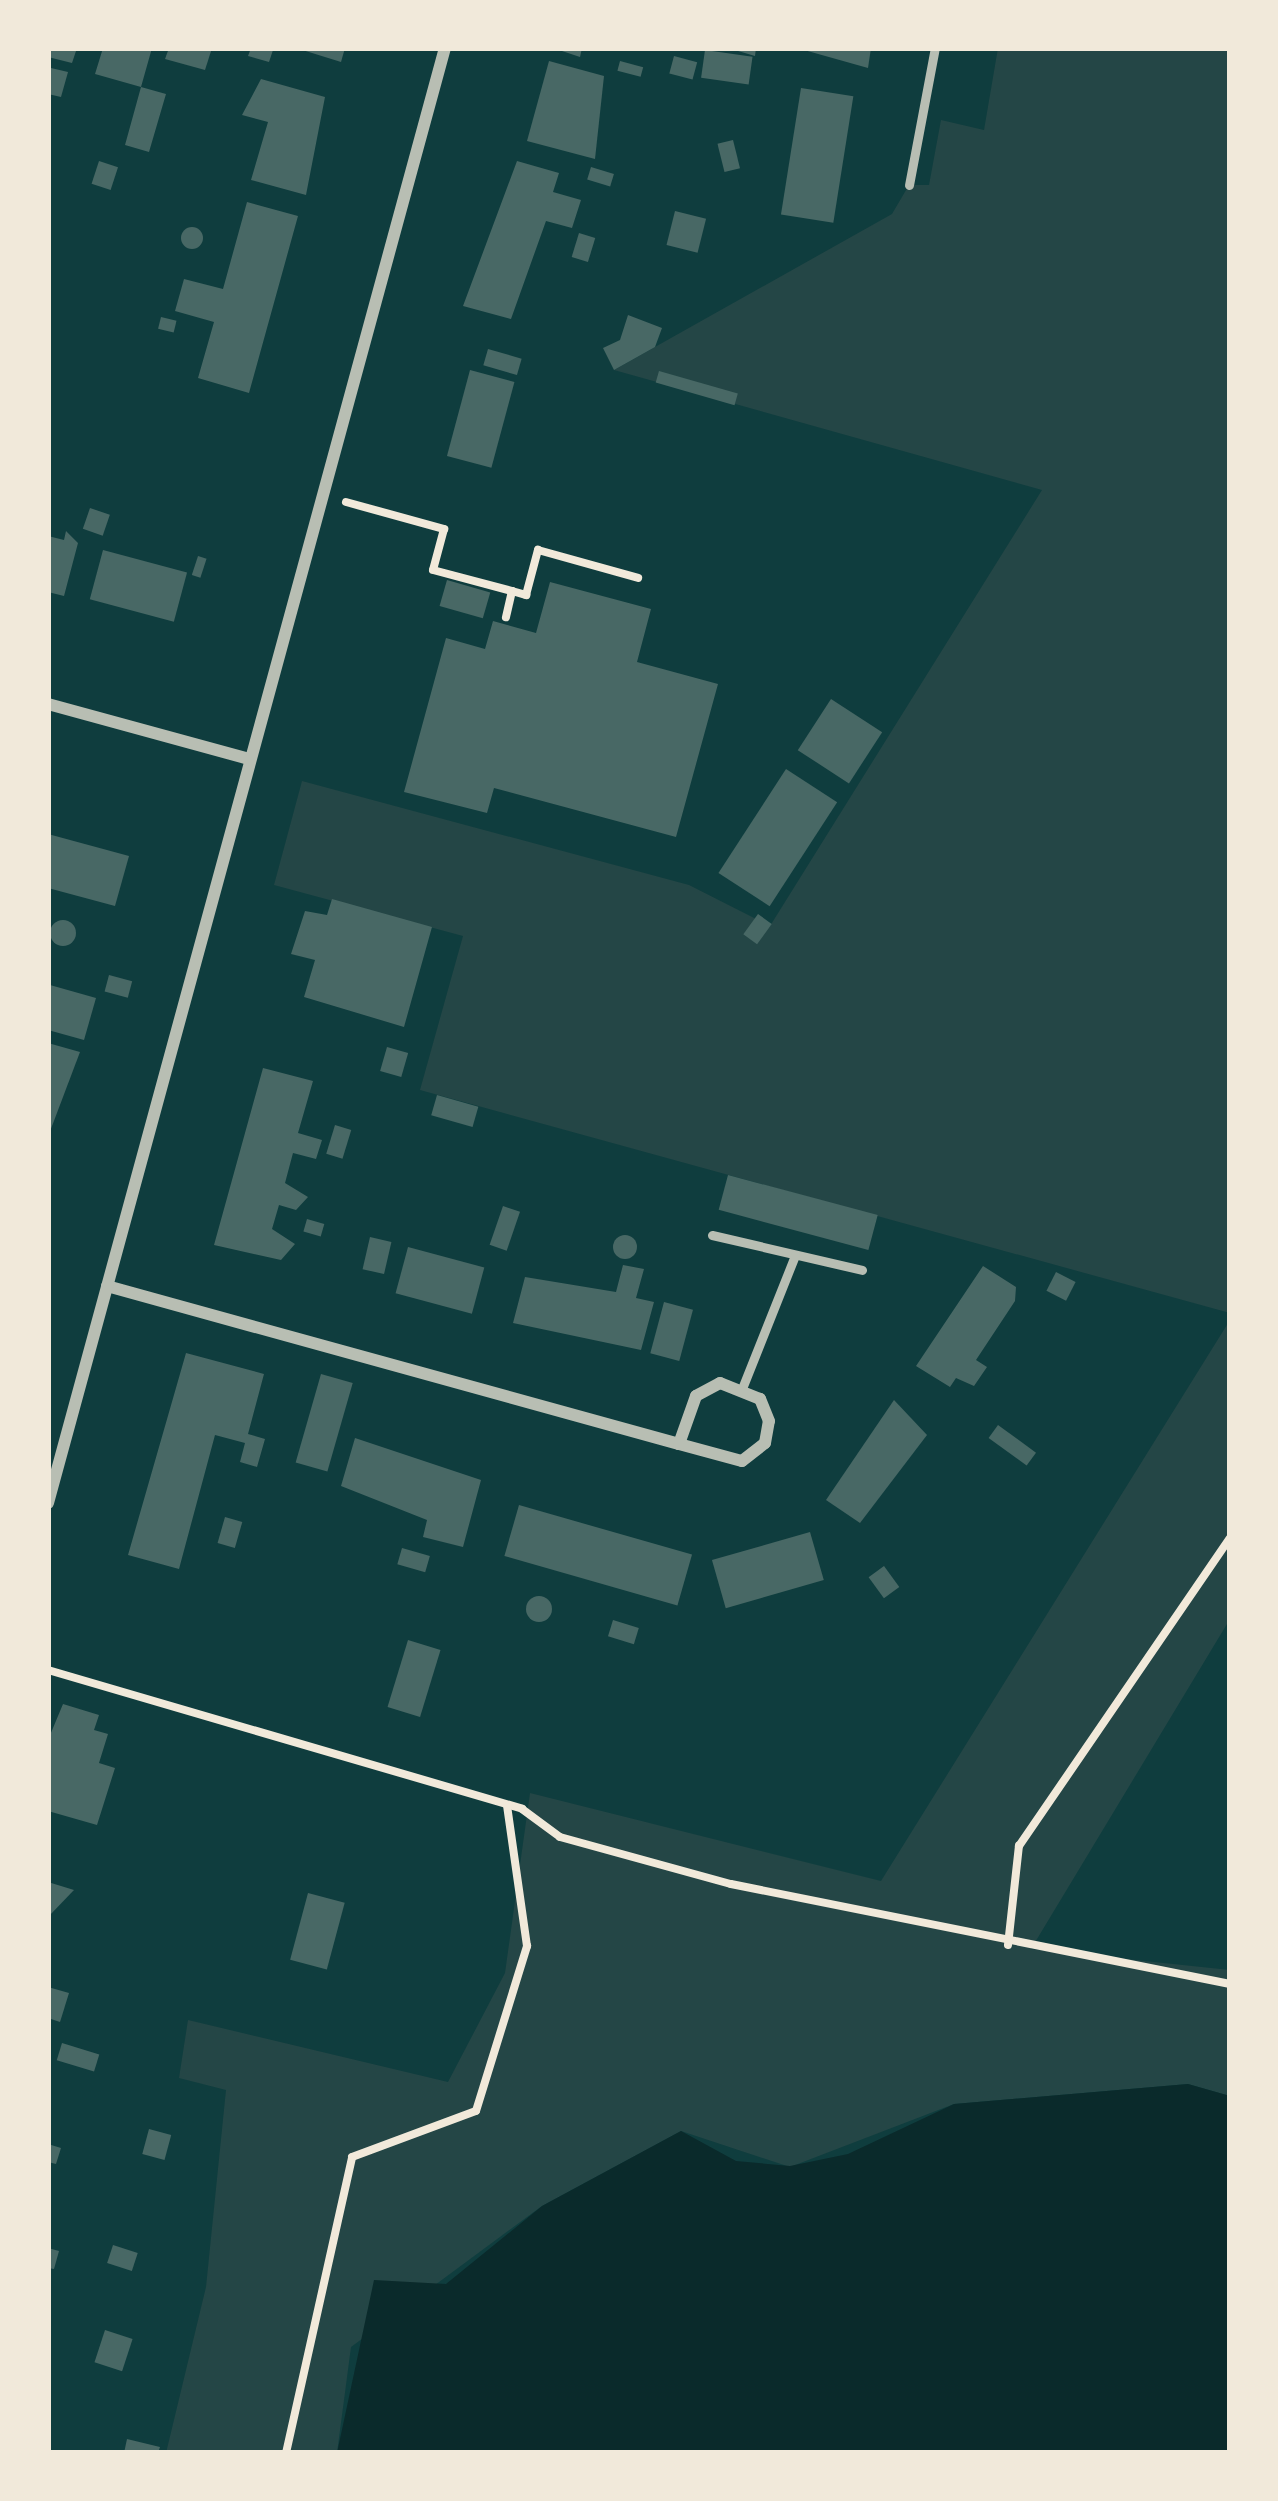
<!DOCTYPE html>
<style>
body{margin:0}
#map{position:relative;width:1278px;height:2501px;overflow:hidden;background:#0f3d3e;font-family:"Fira Sans",sans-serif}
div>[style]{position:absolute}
.green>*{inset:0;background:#244646}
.water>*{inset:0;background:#0a2a2b}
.building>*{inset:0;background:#486865;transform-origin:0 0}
.round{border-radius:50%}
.path>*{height:8px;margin:-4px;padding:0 4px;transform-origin:4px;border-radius:4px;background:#f1e9da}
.service>*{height:9px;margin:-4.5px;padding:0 4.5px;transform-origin:4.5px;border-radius:4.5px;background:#b8beb3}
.minor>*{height:12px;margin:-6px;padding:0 6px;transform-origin:6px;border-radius:6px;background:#b8beb3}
span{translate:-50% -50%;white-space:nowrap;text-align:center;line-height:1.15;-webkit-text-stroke:9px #f1e9da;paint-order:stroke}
.frame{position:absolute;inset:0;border:51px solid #f1e9da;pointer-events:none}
</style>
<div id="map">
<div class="green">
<i style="clip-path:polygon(998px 48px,1230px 48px,1230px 1313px,420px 1090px,463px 936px,274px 885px,302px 781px,689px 885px,770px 926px,1042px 490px,614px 370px,892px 214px,909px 185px,929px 185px,941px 120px,984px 130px)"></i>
<i style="clip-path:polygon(1230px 1320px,1230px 1619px,1031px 1949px,1230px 1970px,1230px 2096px,1188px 2084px,954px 2104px,790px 2167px,681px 2131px,542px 2206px,351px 2347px,337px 2453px,166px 2453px,206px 2287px,226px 2090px,179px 2078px,188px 2020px,448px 2082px,505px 1973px,530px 1793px,881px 1881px)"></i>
</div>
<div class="water">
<i style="clip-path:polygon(1188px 2084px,1230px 2096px,1230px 2453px,337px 2453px,374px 2280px,446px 2284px,542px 2206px,681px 2131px,736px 2161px,790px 2166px,848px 2154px,954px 2104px)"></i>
</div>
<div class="building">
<i style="clip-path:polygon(48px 48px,77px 48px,72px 63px,48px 57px)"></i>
<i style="clip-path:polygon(103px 48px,152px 48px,141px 87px,166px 94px,149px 152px,125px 145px,141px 87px,95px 74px)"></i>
<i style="clip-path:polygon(169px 48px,212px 48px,205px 70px,165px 59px)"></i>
<i style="clip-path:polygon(251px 48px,273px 50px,269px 62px,248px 56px)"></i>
<i style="clip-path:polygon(296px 48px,345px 48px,341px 62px)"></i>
<i style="clip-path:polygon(553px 48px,582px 48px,580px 57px)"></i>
<i style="clip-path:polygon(728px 48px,756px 48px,755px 56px)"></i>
<i style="clip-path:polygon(871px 48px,868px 68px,804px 50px,804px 48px)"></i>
<i style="left:705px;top:50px;width:48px;height:28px;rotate:8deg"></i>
<i style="left:674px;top:56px;width:24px;height:18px;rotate:15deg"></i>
<i style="clip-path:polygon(549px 61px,604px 76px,595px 159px,527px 141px)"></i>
<i style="left:620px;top:61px;width:24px;height:10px;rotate:15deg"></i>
<i style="clip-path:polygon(51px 68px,68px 72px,61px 97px,48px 94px)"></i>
<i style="clip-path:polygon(261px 79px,325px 97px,306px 195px,251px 180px,268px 122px,242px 115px)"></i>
<i style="left:801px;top:88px;width:53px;height:128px;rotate:9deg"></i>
<i style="left:733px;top:140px;width:29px;height:16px;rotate:76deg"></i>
<i style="left:99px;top:161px;width:20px;height:24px;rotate:18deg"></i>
<i style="clip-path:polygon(517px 161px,559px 173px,553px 192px,581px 200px,572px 228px,546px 221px,511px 319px,463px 306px)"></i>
<i style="left:591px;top:167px;width:24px;height:13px;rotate:17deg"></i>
<i style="clip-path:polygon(247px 202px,298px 216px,249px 393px,198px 378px,214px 322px,175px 311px,184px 279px,223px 289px)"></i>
<i style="left:675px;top:211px;width:32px;height:35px;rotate:14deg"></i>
<i class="round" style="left:181px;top:227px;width:22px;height:22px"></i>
<i style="left:579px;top:233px;width:17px;height:25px;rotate:17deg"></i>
<i style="clip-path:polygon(628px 315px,662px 328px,655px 347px,614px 370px,603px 348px,620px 340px)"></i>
<i style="left:161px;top:317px;width:16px;height:12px;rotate:14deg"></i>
<i style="left:488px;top:349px;width:35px;height:17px;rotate:16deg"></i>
<i style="left:470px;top:370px;width:46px;height:89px;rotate:15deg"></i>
<i style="left:659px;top:371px;width:82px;height:12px;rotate:16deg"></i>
<i style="left:90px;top:508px;width:21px;height:22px;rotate:19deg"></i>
<i style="clip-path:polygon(66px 531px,78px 543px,64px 596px,48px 592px,48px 536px,64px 540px)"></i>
<i style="left:103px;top:550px;width:87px;height:51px;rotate:15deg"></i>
<i style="left:198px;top:556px;width:9px;height:20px;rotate:18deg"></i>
<i style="left:447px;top:580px;width:45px;height:27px;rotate:16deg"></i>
<i style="clip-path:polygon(550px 582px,651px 609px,637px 662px,718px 684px,676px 837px,494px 788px,487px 813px,404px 792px,446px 638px,485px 649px,493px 621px,536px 633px)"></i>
<i style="left:831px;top:699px;width:61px;height:61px;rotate:33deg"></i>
<i style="left:786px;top:769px;width:61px;height:124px;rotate:33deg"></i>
<i style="clip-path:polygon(48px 834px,129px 856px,115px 906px,48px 888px)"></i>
<i style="clip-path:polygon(332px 899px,432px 927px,404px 1027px,304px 997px,315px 960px,291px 954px,305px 911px,327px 915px)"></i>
<i style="left:758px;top:914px;width:17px;height:25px;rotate:36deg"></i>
<i class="round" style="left:50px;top:920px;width:26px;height:26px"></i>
<i style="left:109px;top:975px;width:24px;height:17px;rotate:15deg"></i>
<i style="clip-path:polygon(50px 985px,96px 998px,84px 1040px,48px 1030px)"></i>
<i style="clip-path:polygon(48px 1043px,80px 1052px,49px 1134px,48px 1133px)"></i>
<i style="left:387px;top:1047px;width:22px;height:25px;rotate:16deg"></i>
<i style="clip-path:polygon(263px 1068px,313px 1081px,298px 1133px,322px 1140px,316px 1159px,293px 1153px,285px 1183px,308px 1197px,296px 1210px,279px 1205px,272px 1229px,295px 1244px,281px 1260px,214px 1245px)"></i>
<i style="left:437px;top:1095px;width:43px;height:21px;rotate:16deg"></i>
<i style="left:335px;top:1125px;width:17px;height:30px;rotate:17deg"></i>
<i style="left:728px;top:1175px;width:155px;height:36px;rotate:15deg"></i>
<i style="left:503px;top:1206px;width:18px;height:41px;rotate:19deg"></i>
<i style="left:307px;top:1219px;width:18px;height:13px;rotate:16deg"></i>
<i class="round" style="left:613px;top:1235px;width:24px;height:24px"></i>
<i style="left:370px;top:1237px;width:22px;height:33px;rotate:13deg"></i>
<i style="left:408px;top:1247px;width:79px;height:48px;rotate:15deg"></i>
<i style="clip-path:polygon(623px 1265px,644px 1269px,636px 1298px,654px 1302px,641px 1350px,513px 1323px,525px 1277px,616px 1292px)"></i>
<i style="clip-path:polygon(983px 1266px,1016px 1287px,1015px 1301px,976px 1360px,987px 1367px,974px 1386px,956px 1378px,950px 1387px,916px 1366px)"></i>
<i style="left:1056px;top:1272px;width:22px;height:21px;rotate:27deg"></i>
<i style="left:664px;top:1302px;width:30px;height:53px;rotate:15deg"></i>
<i style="clip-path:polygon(186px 1353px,264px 1374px,248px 1434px,265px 1439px,257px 1467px,240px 1462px,245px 1443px,215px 1435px,179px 1569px,128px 1555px)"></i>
<i style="left:321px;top:1374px;width:33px;height:92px;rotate:16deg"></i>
<i style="clip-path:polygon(894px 1400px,927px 1435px,860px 1523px,826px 1500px)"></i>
<i style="left:998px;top:1425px;width:47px;height:16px;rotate:36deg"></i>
<i style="clip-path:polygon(355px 1438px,481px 1480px,463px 1547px,423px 1537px,427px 1520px,341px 1486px)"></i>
<i style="left:519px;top:1505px;width:180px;height:53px;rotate:16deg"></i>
<i style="left:225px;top:1517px;width:18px;height:27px;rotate:16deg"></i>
<i style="left:810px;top:1532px;width:50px;height:102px;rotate:74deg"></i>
<i style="left:402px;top:1548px;width:29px;height:17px;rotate:16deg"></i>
<i style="left:884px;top:1566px;width:26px;height:19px;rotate:54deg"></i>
<i class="round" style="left:526px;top:1596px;width:26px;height:26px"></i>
<i style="left:613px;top:1620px;width:27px;height:17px;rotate:17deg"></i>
<i style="left:408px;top:1640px;width:34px;height:70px;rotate:17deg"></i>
<i style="clip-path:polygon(63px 1704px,99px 1715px,94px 1730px,108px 1734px,99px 1763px,115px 1768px,97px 1825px,48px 1811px,48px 1740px)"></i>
<i style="clip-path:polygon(48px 1882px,74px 1890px,49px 1916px,48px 1916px)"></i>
<i style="left:308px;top:1893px;width:38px;height:69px;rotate:15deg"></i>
<i style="clip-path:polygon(48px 1987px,69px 1993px,60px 2022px,48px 2018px)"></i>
<i style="left:62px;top:2043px;width:39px;height:18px;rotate:17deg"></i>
<i style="left:149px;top:2129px;width:23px;height:26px;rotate:15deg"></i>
<i style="clip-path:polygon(48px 2144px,61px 2148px,56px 2164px,48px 2162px)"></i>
<i style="left:113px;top:2245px;width:26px;height:19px;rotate:18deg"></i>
<i style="clip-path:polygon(48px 2248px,59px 2251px,54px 2269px,48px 2268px)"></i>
<i style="left:105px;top:2330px;width:29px;height:34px;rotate:18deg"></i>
<i style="clip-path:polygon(127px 2439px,160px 2447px,158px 2453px,124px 2453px)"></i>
</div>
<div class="path">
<i style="left:346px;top:502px;width:102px;rotate:15.4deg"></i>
<i style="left:444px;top:529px;width:42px;rotate:105deg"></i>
<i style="left:433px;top:570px;width:82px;rotate:14.9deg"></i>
<i style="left:512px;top:591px;width:27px;rotate:103deg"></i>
<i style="left:512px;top:591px;width:15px;rotate:16deg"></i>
<i style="left:526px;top:595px;width:47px;rotate:-75.1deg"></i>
<i style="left:538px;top:550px;width:104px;rotate:15.6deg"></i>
<i style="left:48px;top:1670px;width:494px;rotate:16.3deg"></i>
<i style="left:522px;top:1809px;width:47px;rotate:36.4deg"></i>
<i style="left:560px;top:1837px;width:177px;rotate:15.4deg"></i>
<i style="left:731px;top:1884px;width:509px;rotate:11.33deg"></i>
<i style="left:1008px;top:1945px;width:100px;rotate:-83.7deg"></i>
<i style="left:1019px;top:1846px;width:373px;rotate:-55.6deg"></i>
<i style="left:286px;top:2453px;width:303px;rotate:-77.4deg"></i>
<i style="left:352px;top:2157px;width:132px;rotate:-20.4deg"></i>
<i style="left:476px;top:2111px;width:173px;rotate:-72.8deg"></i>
<i style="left:527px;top:1946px;width:142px;rotate:-98.1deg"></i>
</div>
<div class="service">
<i style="left:909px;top:185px;width:139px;rotate:-79.3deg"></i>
<i style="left:712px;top:1235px;width:154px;rotate:13.1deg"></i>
<i style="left:743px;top:1386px;width:141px;rotate:-68.3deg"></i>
</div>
<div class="minor">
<i style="left:48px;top:704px;width:208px;rotate:15.3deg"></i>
<i style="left:107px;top:1286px;width:593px;rotate:15.44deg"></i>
<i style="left:679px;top:1444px;width:65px;rotate:15.1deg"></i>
<i style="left:742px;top:1461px;width:29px;rotate:-38deg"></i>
<i style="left:765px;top:1443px;width:22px;rotate:-80deg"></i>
<i style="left:769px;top:1421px;width:24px;rotate:-112deg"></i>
<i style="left:760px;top:1399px;width:43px;rotate:-158.2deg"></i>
<i style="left:720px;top:1383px;width:27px;rotate:152deg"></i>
<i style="left:696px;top:1396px;width:51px;rotate:109.5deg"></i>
<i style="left:48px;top:1503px;width:1508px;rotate:-74.74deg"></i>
</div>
<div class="frame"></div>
</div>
